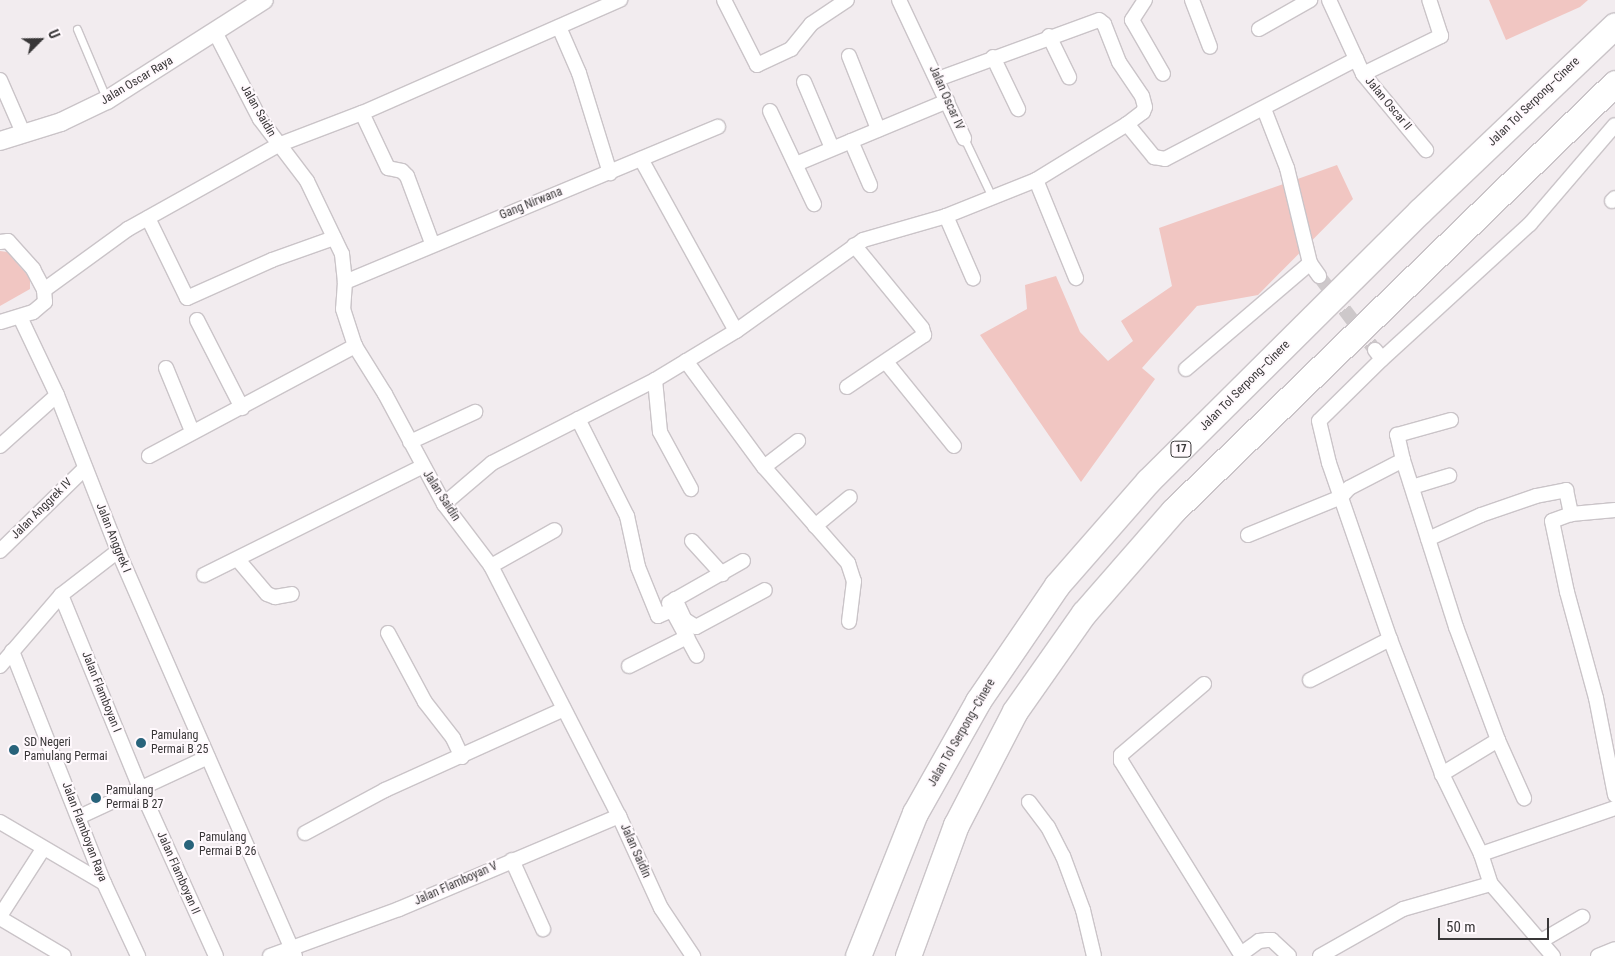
<!DOCTYPE html>
<meta charset="utf-8">
<style>
body{margin:0}
#map{position:relative;width:1615px;height:956px;overflow:hidden;background:#f2ecef;font-family:"Roboto Condensed",sans-serif}
div>[style]{position:absolute}
.green>*{inset:0;background:#f1c6c2}
.minor-tunnel>*{height:14px;margin-top:-7px;transform-origin:0;background:repeating-linear-gradient(90deg,#cdc8ca 0 14px,transparent 0 21px)}
.roads{filter:drop-shadow(1px 0 #cac4c8) drop-shadow(-1px 0 #cac4c8) drop-shadow(0 1px #cac4c8) drop-shadow(0 -1px #cac4c8)}
.service>*{height:7px;margin:-3.5px;padding:0 3.5px;transform-origin:3.5px;border-radius:3.5px;background:#fff}
.minor>*{height:14px;margin:-7px;padding:0 7px;transform-origin:7px;border-radius:7px;background:#fff}
.tertiary>*{height:18px;margin:-9px;padding:0 9px;transform-origin:9px;border-radius:9px;background:#fff}
.motorway>*{height:25px;margin:-12.5px;padding:0 12.5px;transform-origin:12.5px;border-radius:12.5px;background:#fff}
.dots>*{width:14px;height:14px;translate:-50% -50%;box-sizing:border-box;border:2px solid #fff9fd;border-radius:50%}
span{translate:-50% -50%;white-space:nowrap;text-align:center;line-height:1.15;-webkit-text-stroke:4px #fff9fd;paint-order:stroke}
.shield-label span{padding:1px 4px;background:#fff9fd;border:1px solid;border-radius:4px;-webkit-text-stroke-width:0}
.shield-label{font-size:11px;color:#393738;font-weight:700}
.street-label{font-size:12px;color:#393738}
.poi-label{font-size:12px;color:#393738}
.left{translate:0 -50%;text-align:left}
.north{position:absolute;left:15px;top:15px;width:50px;height:50px;-webkit-text-stroke:4px #fff9fd;paint-order:stroke;rotate:67deg;font-size:14px;font-weight:700;line-height:20px;text-align:center;color:#393738}
.north::after{content:'';display:block;margin:auto;width:18px;height:22px;background:#393738;clip-path:polygon(50% 0,100% 100%,50% 72%,0 100%)}
.scale{position:absolute;left:1438px;top:918px;width:111px;height:22px;box-sizing:border-box;border:2px solid #393738;border-top:0;padding-left:6px;font-size:15px;line-height:18px;white-space:nowrap;color:#393738;-webkit-text-stroke:4px #fff9fd;paint-order:stroke}
</style>
<div id="map">
<div class="green">
<i style="clip-path:polygon(1489px 0,1588px 0,1580px 7px,1506px 40px)"></i>
<i style="clip-path:polygon(1337px 165px,1353px 199px,1258px 295px,1197px 306px,1142px 368px,1155px 379px,1081px 482px,980px 335px,1027px 309px,1025px 285px,1056px 276px,1080px 332px,1108px 361px,1133px 341px,1121px 321px,1172px 286px,1159px 228px)"></i>
<i style="clip-path:polygon(0 251px,7px 252px,30px 278px,30px 289px,0 306px)"></i>
</div>
<div class="minor-tunnel">
<i style="left:1319px;top:276px;width:93px;rotate:52.9deg"></i>
</div>
<div class="roads">
<div class="service">
<i style="left:77px;top:29px;width:77px;rotate:67.1deg"></i>
<i style="left:964px;top:138px;width:65px;rotate:64.6deg"></i>
</div>
<div class="minor">
<i style="left:724px;top:0;width:73px;rotate:63.1deg"></i>
<i style="left:757px;top:65px;width:38px;rotate:-25deg"></i>
<i style="left:791px;top:49px;width:32px;rotate:-51deg"></i>
<i style="left:811px;top:24px;width:43px;rotate:-33.7deg"></i>
<i style="left:899px;top:0;width:153px;rotate:64.8deg"></i>
<i style="left:1145px;top:0;width:24px;rotate:123deg"></i>
<i style="left:1132px;top:20px;width:62px;rotate:60.1deg"></i>
<i style="left:1192px;top:0;width:50px;rotate:69deg"></i>
<i style="left:1329px;top:0;width:81px;rotate:65.3deg"></i>
<i style="left:1363px;top:74px;width:99px;rotate:50.3deg"></i>
<i style="left:559px;top:27px;width:50px;rotate:66.5deg"></i>
<i style="left:579px;top:73px;width:105px;rotate:72.8deg"></i>
<i style="left:1259px;top:29px;width:59px;rotate:-29.6deg"></i>
<i style="left:215px;top:32px;width:98px;rotate:62.7deg"></i>
<i style="left:260px;top:119px;width:78px;rotate:52.8deg"></i>
<i style="left:307px;top:181px;width:81px;rotate:64.4deg"></i>
<i style="left:342px;top:254px;width:28px;rotate:84deg"></i>
<i style="left:345px;top:282px;width:27px;rotate:94deg"></i>
<i style="left:343px;top:309px;width:39px;rotate:72deg"></i>
<i style="left:355px;top:346px;width:57px;rotate:58deg"></i>
<i style="left:385px;top:394px;width:125px;rotate:61.8deg"></i>
<i style="left:444px;top:504px;width:78px;rotate:52.8deg"></i>
<i style="left:491px;top:566px;width:281px;rotate:62.9deg"></i>
<i style="left:619px;top:816px;width:101px;rotate:65.5deg"></i>
<i style="left:661px;top:908px;width:58px;rotate:56.3deg"></i>
<i style="left:1049px;top:36px;width:46px;rotate:64deg"></i>
<i style="left:849px;top:56px;width:79px;rotate:68.3deg"></i>
<i style="left:993px;top:57px;width:58px;rotate:64.3deg"></i>
<i style="left:1363px;top:74px;width:87px;rotate:-26deg"></i>
<i style="left:1441px;top:36px;width:38px;rotate:-108deg"></i>
<i style="left:0;top:80px;width:60px;rotate:66.4deg"></i>
<i style="left:804px;top:82px;width:72px;rotate:67deg"></i>
<i style="left:1264px;top:109px;width:63px;rotate:68.7deg"></i>
<i style="left:1287px;top:168px;width:98px;rotate:76.4deg"></i>
<i style="left:1310px;top:263px;width:16px;rotate:55deg"></i>
<i style="left:770px;top:111px;width:103px;rotate:64.7deg"></i>
<i style="left:362px;top:113px;width:61px;rotate:64.7deg"></i>
<i style="left:388px;top:168px;width:14px;rotate:12deg"></i>
<i style="left:402px;top:171px;width:7px;rotate:45deg"></i>
<i style="left:407px;top:176px;width:72px;rotate:69.5deg"></i>
<i style="left:1127px;top:124px;width:43px;rotate:50.7deg"></i>
<i style="left:1154px;top:157px;width:11px;rotate:10deg"></i>
<i style="left:1165px;top:159px;width:216px;rotate:-27.6deg"></i>
<i style="left:851px;top:141px;width:48px;rotate:66.6deg"></i>
<i style="left:641px;top:159px;width:196px;rotate:61.1deg"></i>
<i style="left:796px;top:164px;width:164px;rotate:-22.6deg"></i>
<i style="left:1036px;top:180px;width:106px;rotate:67.8deg"></i>
<i style="left:1612px;top:201px;width:4px;rotate:-45deg"></i>
<i style="left:946px;top:216px;width:68px;rotate:66.5deg"></i>
<i style="left:148px;top:218px;width:89px;rotate:64deg"></i>
<i style="left:187px;top:298px;width:93px;rotate:-24.1deg"></i>
<i style="left:272px;top:260px;width:66px;rotate:-19.5deg"></i>
<i style="left:0;top:242px;width:8px;rotate:-7deg"></i>
<i style="left:8px;top:241px;width:38px;rotate:48deg"></i>
<i style="left:33px;top:269px;width:24px;rotate:62deg"></i>
<i style="left:44px;top:290px;width:12px;rotate:85deg"></i>
<i style="left:45px;top:302px;width:16px;rotate:140deg"></i>
<i style="left:33px;top:312px;width:34px;rotate:163deg"></i>
<i style="left:345px;top:282px;width:404px;rotate:-22.6deg"></i>
<i style="left:44px;top:290px;width:104px;rotate:-36deg"></i>
<i style="left:128px;top:229px;width:172px;rotate:-29.2deg"></i>
<i style="left:278px;top:145px;width:90px;rotate:-20.9deg"></i>
<i style="left:362px;top:113px;width:282px;rotate:-23.7deg"></i>
<i style="left:20px;top:317px;width:86px;rotate:64.6deg"></i>
<i style="left:57px;top:395px;width:168px;rotate:68.6deg"></i>
<i style="left:118px;top:551px;width:442px;rotate:66.4deg"></i>
<i style="left:197px;top:320px;width:99px;rotate:62.9deg"></i>
<i style="left:1375px;top:350px;width:11px;rotate:52deg"></i>
<i style="left:1382px;top:359px;width:88px;rotate:135.5deg"></i>
<i style="left:1319px;top:421px;width:43px;rotate:76.6deg"></i>
<i style="left:1329px;top:463px;width:186px;rotate:70.9deg"></i>
<i style="left:1390px;top:639px;width:145px;rotate:68.9deg"></i>
<i style="left:1442px;top:774px;width:89px;rotate:64deg"></i>
<i style="left:1481px;top:854px;width:32px;rotate:72deg"></i>
<i style="left:1491px;top:884px;width:95px;rotate:49.3deg"></i>
<i style="left:1382px;top:359px;width:200px;rotate:-42.4deg"></i>
<i style="left:1530px;top:224px;width:130px;rotate:-49.4deg"></i>
<i style="left:686px;top:361px;width:132px;rotate:53.7deg"></i>
<i style="left:764px;top:467px;width:128px;rotate:48.8deg"></i>
<i style="left:848px;top:563px;width:19px;rotate:72deg"></i>
<i style="left:854px;top:581px;width:41px;rotate:97deg"></i>
<i style="left:886px;top:362px;width:108px;rotate:51deg"></i>
<i style="left:166px;top:368px;width:68px;rotate:67.6deg"></i>
<i style="left:1186px;top:369px;width:163px;rotate:-40.5deg"></i>
<i style="left:655px;top:380px;width:52px;rotate:84.5deg"></i>
<i style="left:660px;top:432px;width:65px;rotate:61.5deg"></i>
<i style="left:847px;top:387px;width:93px;rotate:-34deg"></i>
<i style="left:924px;top:335px;width:7px;rotate:-106deg"></i>
<i style="left:922px;top:328px;width:107px;rotate:-129.3deg"></i>
<i style="left:578px;top:419px;width:109px;rotate:63.2deg"></i>
<i style="left:627px;top:516px;width:52px;rotate:77.8deg"></i>
<i style="left:638px;top:567px;width:53px;rotate:67.8deg"></i>
<i style="left:658px;top:616px;width:15px;rotate:-23deg"></i>
<i style="left:672px;top:610px;width:52px;rotate:61.5deg"></i>
<i style="left:410px;top:442px;width:72px;rotate:-24.8deg"></i>
<i style="left:0;top:446px;width:76px;rotate:-41.8deg"></i>
<i style="left:149px;top:456px;width:234px;rotate:-28.1deg"></i>
<i style="left:1403px;top:460px;width:26px;rotate:-103deg"></i>
<i style="left:1397px;top:435px;width:56px;rotate:-15.5deg"></i>
<i style="left:764px;top:467px;width:43px;rotate:-37.4deg"></i>
<i style="left:1412px;top:487px;width:39px;rotate:-17deg"></i>
<i style="left:444px;top:504px;width:63px;rotate:-40.5deg"></i>
<i style="left:492px;top:463px;width:183px;rotate:-27deg"></i>
<i style="left:655px;top:380px;width:95px;rotate:-31.2deg"></i>
<i style="left:736px;top:331px;width:156px;rotate:-35.6deg"></i>
<i style="left:863px;top:240px;width:86px;rotate:-16.1deg"></i>
<i style="left:946px;top:216px;width:97px;rotate:-21.8deg"></i>
<i style="left:1036px;top:180px;width:107px;rotate:-31.6deg"></i>
<i style="left:1127px;top:124px;width:20px;rotate:-37deg"></i>
<i style="left:1143px;top:112px;width:5px;rotate:-68deg"></i>
<i style="left:1145px;top:107px;width:11px;rotate:-105deg"></i>
<i style="left:1142px;top:96px;width:41px;rotate:-124.1deg"></i>
<i style="left:1119px;top:62px;width:41px;rotate:-111.5deg"></i>
<i style="left:1104px;top:24px;width:6px;rotate:-141deg"></i>
<i style="left:1099px;top:20px;width:171px;rotate:159.9deg"></i>
<i style="left:1615px;top:510px;width:44px;rotate:174.8deg"></i>
<i style="left:1571px;top:514px;width:20px;rotate:160deg"></i>
<i style="left:1552px;top:521px;width:73px;rotate:78.1deg"></i>
<i style="left:1567px;top:592px;width:110px;rotate:74.7deg"></i>
<i style="left:1596px;top:698px;width:99px;rotate:78.9deg"></i>
<i style="left:815px;top:526px;width:45px;rotate:-39.6deg"></i>
<i style="left:1248px;top:535px;width:100px;rotate:-22.2deg"></i>
<i style="left:1341px;top:497px;width:12px;rotate:-48deg"></i>
<i style="left:1349px;top:488px;width:61px;rotate:-27.4deg"></i>
<i style="left:1403px;top:460px;width:175px;rotate:72.4deg"></i>
<i style="left:1456px;top:627px;width:121px;rotate:69.6deg"></i>
<i style="left:1498px;top:740px;width:66px;rotate:148.7deg"></i>
<i style="left:1428px;top:539px;width:58px;rotate:-24.4deg"></i>
<i style="left:1481px;top:515px;width:58px;rotate:-19.1deg"></i>
<i style="left:1536px;top:496px;width:31px;rotate:-11deg"></i>
<i style="left:1566px;top:490px;width:25px;rotate:78deg"></i>
<i style="left:692px;top:541px;width:45px;rotate:47.7deg"></i>
<i style="left:0;top:551px;width:119px;rotate:-44.3deg"></i>
<i style="left:239px;top:561px;width:43px;rotate:49.7deg"></i>
<i style="left:267px;top:594px;width:9px;rotate:21deg"></i>
<i style="left:275px;top:597px;width:17px;rotate:-10deg"></i>
<i style="left:491px;top:566px;width:73px;rotate:-29.4deg"></i>
<i style="left:204px;top:575px;width:243px;rotate:-26.4deg"></i>
<i style="left:61px;top:595px;width:211px;rotate:67.7deg"></i>
<i style="left:141px;top:790px;width:182px;rotate:65.7deg"></i>
<i style="left:675px;top:599px;width:23px;rotate:65deg"></i>
<i style="left:685px;top:620px;width:13px;rotate:32deg"></i>
<i style="left:696px;top:627px;width:78px;rotate:-28.2deg"></i>
<i style="left:669px;top:603px;width:85px;rotate:-29.6deg"></i>
<i style="left:388px;top:633px;width:78px;rotate:61.8deg"></i>
<i style="left:425px;top:702px;width:46px;rotate:52.1deg"></i>
<i style="left:453px;top:738px;width:21px;rotate:65deg"></i>
<i style="left:12px;top:651px;width:250px;rotate:68.4deg"></i>
<i style="left:104px;top:883px;width:81px;rotate:65deg"></i>
<i style="left:0;top:666px;width:94px;rotate:-49.3deg"></i>
<i style="left:61px;top:595px;width:72px;rotate:-37.7deg"></i>
<i style="left:629px;top:666px;width:65px;rotate:-26.6deg"></i>
<i style="left:1310px;top:680px;width:90px;rotate:-27.1deg"></i>
<i style="left:1204px;top:684px;width:109px;rotate:139.5deg"></i>
<i style="left:1121px;top:755px;width:6px;rotate:90deg"></i>
<i style="left:1121px;top:761px;width:229px;rotate:58.2deg"></i>
<i style="left:1498px;top:740px;width:64px;rotate:65.9deg"></i>
<i style="left:1029px;top:802px;width:31px;rotate:53deg"></i>
<i style="left:1048px;top:827px;width:33px;rotate:63deg"></i>
<i style="left:1063px;top:856px;width:58px;rotate:69.7deg"></i>
<i style="left:1083px;top:910px;width:47px;rotate:76.6deg"></i>
<i style="left:79px;top:817px;width:142px;rotate:-24.9deg"></i>
<i style="left:0;top:822px;width:121px;rotate:30.4deg"></i>
<i style="left:305px;top:833px;width:91px;rotate:-28.3deg"></i>
<i style="left:385px;top:790px;width:196px;rotate:-24.3deg"></i>
<i style="left:1481px;top:854px;width:142px;rotate:-18.9deg"></i>
<i style="left:512px;top:860px;width:76px;rotate:65.8deg"></i>
<i style="left:0;top:916px;width:80px;rotate:-57.3deg"></i>
<i style="left:0;top:918px;width:74px;rotate:30.7deg"></i>
<i style="left:1541px;top:941px;width:48px;rotate:-30.3deg"></i>
<i style="left:1241px;top:954px;width:22px;rotate:-36deg"></i>
<i style="left:1259px;top:941px;width:8px;rotate:-7deg"></i>
<i style="left:1267px;top:940px;width:5px"></i>
<i style="left:1272px;top:940px;width:23px;rotate:43deg"></i>
<i style="left:270px;top:956px;width:137px;rotate:-20deg"></i>
<i style="left:399px;top:909px;width:239px;rotate:-22.9deg"></i>
<i style="left:1320px;top:956px;width:95px;rotate:-29.5deg"></i>
<i style="left:1403px;top:909px;width:91px;rotate:-15.9deg"></i>
<i style="left:1598px;top:956px;width:18px;rotate:-22deg"></i>
</div>
<div class="tertiary">
<i style="left:0;top:141px;width:64px;rotate:-17.3deg"></i>
<i style="left:61px;top:122px;width:51px;rotate:-25.6deg"></i>
<i style="left:107px;top:100px;width:186px;rotate:-32.5deg"></i>
</div>
<div class="motorway">
<i style="left:858px;top:956px;width:154px;rotate:-68.3deg"></i>
<i style="left:915px;top:813px;width:129px;rotate:-60.6deg"></i>
<i style="left:978px;top:701px;width:140px;rotate:-55.7deg"></i>
<i style="left:1057px;top:585px;width:138px;rotate:-48.8deg"></i>
<i style="left:1148px;top:481px;width:383px;rotate:-44.8deg"></i>
<i style="left:1420px;top:211px;width:269px;rotate:-43.6deg"></i>
<i style="left:908px;top:956px;width:140px;rotate:-69.9deg"></i>
<i style="left:956px;top:825px;width:128px;rotate:-62.6deg"></i>
<i style="left:1015px;top:711px;width:120px;rotate:-54.9deg"></i>
<i style="left:1084px;top:613px;width:135px;rotate:-48.9deg"></i>
<i style="left:1173px;top:511px;width:615px;rotate:-44.08deg"></i>
</div>
</div>
<div class="dots">
<i style="left:141px;top:743px;background:#28637b"></i>
<i style="left:14px;top:750px;background:#28637b"></i>
<i style="left:96px;top:798px;background:#28637b"></i>
<i style="left:189px;top:845px;background:#28637b"></i>
</div>
<div class="shield-label">
<span style="left:1181px;top:449px">17</span>
</div>
<div class="street-label">
<span style="left:137px;top:81px;rotate:-31deg">Jalan Oscar Raya</span>
<span style="left:946px;top:98px;rotate:66deg">Jalan Oscar IV</span>
<span style="left:1534px;top:102px;rotate:-44deg">Jalan Tol Serpong–Cinere</span>
<span style="left:1388px;top:104px;rotate:50deg">Jalan Oscar II</span>
<span style="left:258px;top:111px;rotate:60deg">Jalan Saidin</span>
<span style="left:531px;top:204px;rotate:-22deg">Gang Nirwana</span>
<span style="left:1245px;top:386px;rotate:-45deg">Jalan Tol Serpong–Cinere</span>
<span style="left:441px;top:496px;rotate:57deg">Jalan Saidin</span>
<span style="left:42px;top:509px;rotate:-45deg">Jalan Anggrek IV</span>
<span style="left:113px;top:538px;rotate:68deg">Jalan Anggrek I</span>
<span style="left:101px;top:692px;rotate:68deg">Jalan Flamboyan I</span>
<span style="left:962px;top:733px;rotate:-60deg">Jalan Tol Serpong–Cinere</span>
<span style="left:84px;top:832px;rotate:69deg">Jalan Flamboyan Raya</span>
<span style="left:635px;top:851px;rotate:66deg">Jalan Saidin</span>
<span style="left:178px;top:873px;rotate:66deg">Jalan Flamboyan II</span>
<span style="left:456px;top:884px;rotate:-24deg">Jalan Flamboyan V</span>
</div>
<div class="poi-label">
<span class="left" style="left:151px;top:743px">Pamulang<br>Permai B 25</span>
<span class="left" style="left:24px;top:750px">SD Negeri<br>Pamulang Permai</span>
<span class="left" style="left:106px;top:798px">Pamulang<br>Permai B 27</span>
<span class="left" style="left:199px;top:845px">Pamulang<br>Permai B 26</span>
</div>
<div class="north">U</div>
<div class="scale">50 m</div>
</div>
